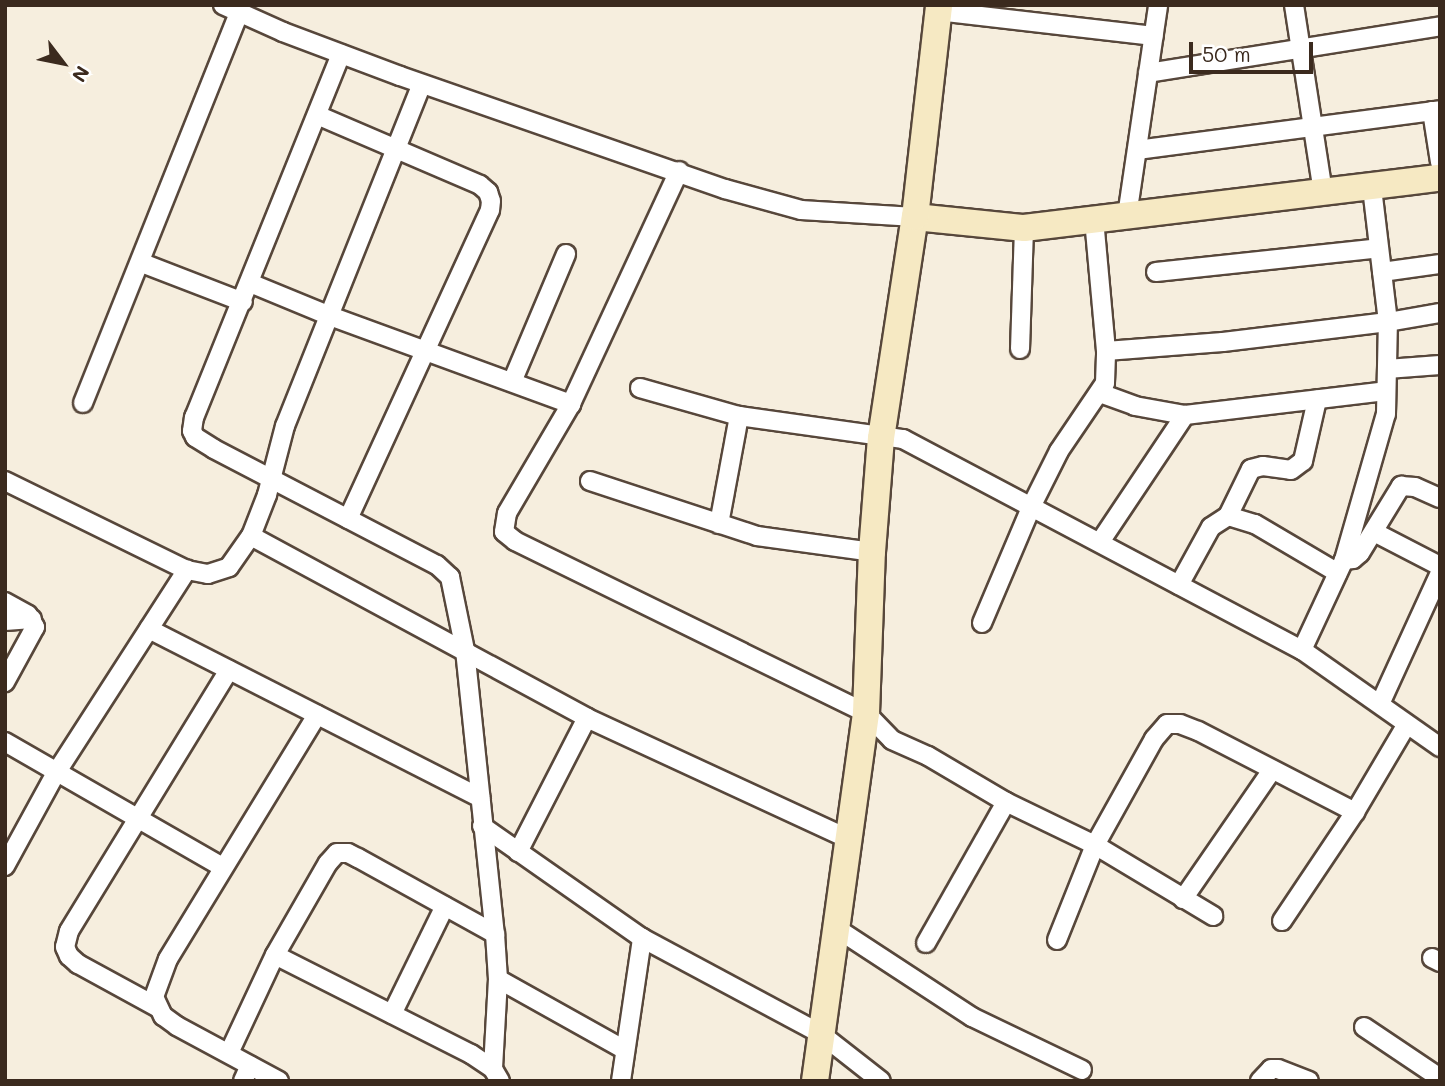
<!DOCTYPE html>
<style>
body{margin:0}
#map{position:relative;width:1445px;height:1086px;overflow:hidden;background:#f6eede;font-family:Mali,sans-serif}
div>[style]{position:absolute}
.roads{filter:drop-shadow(2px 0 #57473b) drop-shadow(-2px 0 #57473b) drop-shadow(0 2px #57473b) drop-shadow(0 -2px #57473b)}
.street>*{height:18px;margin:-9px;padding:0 9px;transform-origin:9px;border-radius:9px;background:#fff}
.secondary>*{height:26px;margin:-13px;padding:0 13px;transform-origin:13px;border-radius:13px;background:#f6e9c3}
span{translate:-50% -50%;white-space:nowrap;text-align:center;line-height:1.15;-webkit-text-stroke:6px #fff;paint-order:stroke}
.frame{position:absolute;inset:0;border:7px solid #3b2a1e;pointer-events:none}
.north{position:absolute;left:28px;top:28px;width:70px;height:70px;-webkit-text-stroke:5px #fff;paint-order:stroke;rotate:122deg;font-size:19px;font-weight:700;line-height:28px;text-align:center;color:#3b2a1e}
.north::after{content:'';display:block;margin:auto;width:24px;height:32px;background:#3b2a1e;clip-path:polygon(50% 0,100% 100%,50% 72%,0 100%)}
.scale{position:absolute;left:1189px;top:42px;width:124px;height:32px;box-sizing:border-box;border:4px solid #3b2a1e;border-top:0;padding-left:9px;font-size:21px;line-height:24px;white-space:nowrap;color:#3b2a1e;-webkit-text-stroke:5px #fff;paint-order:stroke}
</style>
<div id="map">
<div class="roads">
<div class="street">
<i style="left:223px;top:5px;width:66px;rotate:24.2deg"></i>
<i style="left:283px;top:32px;width:125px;rotate:20.6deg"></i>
<i style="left:400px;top:76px;width:344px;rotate:19.2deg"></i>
<i style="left:725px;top:189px;width:79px;rotate:15.4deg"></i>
<i style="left:801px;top:210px;width:114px;rotate:3.5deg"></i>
<i style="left:1294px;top:5px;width:189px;rotate:81.2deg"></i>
<i style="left:938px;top:11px;width:217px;rotate:6.6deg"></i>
<i style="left:341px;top:54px;width:392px;rotate:112deg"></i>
<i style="left:194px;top:417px;width:14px;rotate:98deg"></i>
<i style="left:192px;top:431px;width:7px;rotate:63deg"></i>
<i style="left:195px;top:437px;width:22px;rotate:32deg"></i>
<i style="left:214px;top:449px;width:251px;rotate:27.5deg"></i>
<i style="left:437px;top:565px;width:18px;rotate:43deg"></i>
<i style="left:450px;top:577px;width:75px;rotate:78.4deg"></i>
<i style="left:465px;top:650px;width:286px;rotate:84deg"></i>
<i style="left:495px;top:934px;width:45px;rotate:86.2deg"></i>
<i style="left:498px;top:979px;width:90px;rotate:93.2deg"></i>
<i style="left:1148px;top:73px;width:296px;rotate:-9.1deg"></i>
<i style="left:1432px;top:111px;width:52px;rotate:81.1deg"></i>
<i style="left:317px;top:115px;width:177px;rotate:23.2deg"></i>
<i style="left:480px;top:185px;width:11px;rotate:41deg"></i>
<i style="left:488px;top:192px;width:9px;rotate:72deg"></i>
<i style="left:491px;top:201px;width:9px;rotate:96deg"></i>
<i style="left:490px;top:210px;width:340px;rotate:114.7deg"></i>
<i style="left:1137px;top:150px;width:306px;rotate:-7.5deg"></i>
<i style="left:679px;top:171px;width:257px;rotate:114.9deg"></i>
<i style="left:571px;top:404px;width:126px;rotate:120.4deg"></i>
<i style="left:507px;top:513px;width:19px;rotate:99deg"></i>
<i style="left:504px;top:532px;width:14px;rotate:39deg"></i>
<i style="left:515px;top:541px;width:391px;rotate:26.1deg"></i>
<i style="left:866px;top:713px;width:37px;rotate:46deg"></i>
<i style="left:892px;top:740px;width:39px;rotate:24deg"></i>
<i style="left:928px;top:756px;width:91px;rotate:30.5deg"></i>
<i style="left:1006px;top:802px;width:99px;rotate:25.8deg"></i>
<i style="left:1095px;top:845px;width:138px;rotate:31deg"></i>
<i style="left:1127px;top:216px;width:213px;rotate:-81.6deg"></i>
<i style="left:142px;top:263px;width:108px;rotate:21.1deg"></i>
<i style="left:1156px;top:272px;width:224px;rotate:-6.1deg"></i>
<i style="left:1382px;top:272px;width:59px;rotate:-7.9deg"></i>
<i style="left:250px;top:283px;width:87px;rotate:22.4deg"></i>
<i style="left:330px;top:316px;width:257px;rotate:20.1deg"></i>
<i style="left:1020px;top:349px;width:121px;rotate:-88.1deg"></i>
<i style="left:1106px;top:351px;width:117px;rotate:-4.4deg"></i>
<i style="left:1223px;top:342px;width:166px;rotate:-6.9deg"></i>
<i style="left:1388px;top:322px;width:53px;rotate:-9.8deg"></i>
<i style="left:1387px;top:369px;width:53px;rotate:-4.3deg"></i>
<i style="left:512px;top:382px;width:139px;rotate:-67.1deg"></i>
<i style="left:640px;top:388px;width:103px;rotate:15.8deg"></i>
<i style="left:739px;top:416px;width:166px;rotate:8deg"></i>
<i style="left:903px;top:439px;width:451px;rotate:27.9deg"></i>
<i style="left:1302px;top:650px;width:169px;rotate:35.1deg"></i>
<i style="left:1100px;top:393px;width:37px;rotate:20deg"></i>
<i style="left:1135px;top:406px;width:51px;rotate:10.2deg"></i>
<i style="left:1185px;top:415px;width:202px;rotate:-6.8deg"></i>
<i style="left:83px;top:403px;width:420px;rotate:-68.2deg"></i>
<i style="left:5px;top:481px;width:203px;rotate:26.1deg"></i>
<i style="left:187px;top:570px;width:21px;rotate:11deg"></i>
<i style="left:208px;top:574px;width:22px;rotate:-18deg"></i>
<i style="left:229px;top:567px;width:38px;rotate:-55deg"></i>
<i style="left:251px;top:536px;width:44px;rotate:-68.7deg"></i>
<i style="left:267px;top:495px;width:71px;rotate:-75.4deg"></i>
<i style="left:285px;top:426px;width:368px;rotate:-68.2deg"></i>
<i style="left:590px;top:481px;width:176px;rotate:18.2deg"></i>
<i style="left:757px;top:536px;width:116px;rotate:7.9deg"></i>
<i style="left:1228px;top:516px;width:52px;rotate:-63.9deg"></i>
<i style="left:1251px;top:469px;width:12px;rotate:-14deg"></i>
<i style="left:1263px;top:466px;width:28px;rotate:8deg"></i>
<i style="left:1291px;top:470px;width:15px;rotate:-37deg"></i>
<i style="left:1303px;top:461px;width:63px;rotate:-77.1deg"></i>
<i style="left:719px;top:524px;width:110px;rotate:-79.5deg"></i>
<i style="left:1374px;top:532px;width:74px;rotate:27.3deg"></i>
<i style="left:251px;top:536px;width:382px;rotate:28.4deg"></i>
<i style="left:587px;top:718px;width:289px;rotate:24.8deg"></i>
<i style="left:1100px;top:542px;width:153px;rotate:-56.2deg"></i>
<i style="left:1344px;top:560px;width:9px;rotate:-6deg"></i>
<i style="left:1353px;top:559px;width:9px;rotate:-41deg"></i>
<i style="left:1360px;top:553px;width:79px;rotate:-58.5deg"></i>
<i style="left:1401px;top:486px;width:14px;rotate:4deg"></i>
<i style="left:1415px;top:487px;width:27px;rotate:24deg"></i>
<i style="left:1179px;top:585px;width:66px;rotate:-61.1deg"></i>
<i style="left:1211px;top:527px;width:20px;rotate:-33deg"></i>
<i style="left:1228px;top:516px;width:28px;rotate:17deg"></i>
<i style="left:1255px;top:524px;width:96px;rotate:30.6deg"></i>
<i style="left:5px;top:602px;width:26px;rotate:29deg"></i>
<i style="left:28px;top:615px;width:14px;rotate:60deg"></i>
<i style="left:35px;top:627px;width:63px;rotate:118.6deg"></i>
<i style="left:5px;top:621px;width:27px;rotate:-4deg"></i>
<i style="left:982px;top:623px;width:128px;rotate:-67deg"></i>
<i style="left:1032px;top:505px;width:60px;rotate:-63.4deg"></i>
<i style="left:1059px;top:451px;width:82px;rotate:-55.9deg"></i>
<i style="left:1105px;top:383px;width:32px;rotate:-88deg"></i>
<i style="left:1106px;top:351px;width:133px;rotate:-95.2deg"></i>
<i style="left:149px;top:629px;width:372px;rotate:27deg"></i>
<i style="left:1302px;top:650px;width:99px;rotate:-65deg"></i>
<i style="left:1344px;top:560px;width:152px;rotate:-74deg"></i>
<i style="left:1386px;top:414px;width:92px;rotate:-88.8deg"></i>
<i style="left:1388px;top:322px;width:136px;rotate:-96.8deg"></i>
<i style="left:1380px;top:704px;width:144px;rotate:-65.4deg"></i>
<i style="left:5px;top:742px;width:250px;rotate:29.9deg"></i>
<i style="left:482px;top:826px;width:195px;rotate:35deg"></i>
<i style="left:642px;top:938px;width:203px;rotate:28.2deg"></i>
<i style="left:821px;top:1034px;width:76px;rotate:38.1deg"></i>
<i style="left:518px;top:852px;width:151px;rotate:-62.8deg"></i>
<i style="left:5px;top:866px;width:106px;rotate:-61.3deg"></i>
<i style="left:56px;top:773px;width:242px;rotate:-57.2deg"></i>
<i style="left:1183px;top:899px;width:157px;rotate:-55.4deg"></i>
<i style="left:1282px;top:921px;width:131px;rotate:-56.2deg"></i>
<i style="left:1355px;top:812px;width:102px;rotate:-59.4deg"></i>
<i style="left:836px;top:928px;width:163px;rotate:33.2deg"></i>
<i style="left:972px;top:1017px;width:122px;rotate:25.7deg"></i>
<i style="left:1057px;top:940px;width:102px;rotate:-68.2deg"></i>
<i style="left:1095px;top:845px;width:121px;rotate:-60.9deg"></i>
<i style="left:1154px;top:739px;width:20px;rotate:-49deg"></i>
<i style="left:1167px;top:724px;width:13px"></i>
<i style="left:1180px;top:724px;width:19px;rotate:21deg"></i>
<i style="left:1198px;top:731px;width:177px;rotate:27.3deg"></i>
<i style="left:926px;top:943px;width:162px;rotate:-60.4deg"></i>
<i style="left:275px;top:955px;width:220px;rotate:26.8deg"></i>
<i style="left:471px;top:1054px;width:27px;rotate:34deg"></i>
<i style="left:493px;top:1069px;width:14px;rotate:60deg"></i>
<i style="left:1432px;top:958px;width:9px;rotate:27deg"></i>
<i style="left:498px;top:979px;width:145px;rotate:29.2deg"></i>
<i style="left:157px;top:1007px;width:90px;rotate:-151.4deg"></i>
<i style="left:78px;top:964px;width:12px;rotate:-138deg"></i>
<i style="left:69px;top:956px;width:10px;rotate:-114deg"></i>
<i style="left:65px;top:947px;width:16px;rotate:-76deg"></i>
<i style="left:69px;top:931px;width:306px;rotate:-58.5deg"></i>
<i style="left:392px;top:1014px;width:120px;rotate:-63.9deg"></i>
<i style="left:1364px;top:1027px;width:92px;rotate:33.9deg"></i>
<i style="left:229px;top:1053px;width:108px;rotate:-64.9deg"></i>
<i style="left:275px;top:955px;width:106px;rotate:-60.1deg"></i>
<i style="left:328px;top:863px;width:13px;rotate:-48deg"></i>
<i style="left:337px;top:853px;width:11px"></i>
<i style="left:348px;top:853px;width:11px;rotate:27deg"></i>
<i style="left:358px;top:858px;width:157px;rotate:29deg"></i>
<i style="left:243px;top:1081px;width:17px;rotate:-66deg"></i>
<i style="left:279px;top:1081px;width:116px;rotate:-151.7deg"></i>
<i style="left:177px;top:1026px;width:17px;rotate:-144deg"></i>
<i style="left:163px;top:1016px;width:21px;rotate:-115deg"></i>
<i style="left:154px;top:997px;width:40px;rotate:-69.8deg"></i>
<i style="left:168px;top:959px;width:286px;rotate:-58.6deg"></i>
<i style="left:621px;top:1081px;width:145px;rotate:-81.6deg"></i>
<i style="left:1260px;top:1081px;width:16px;rotate:-47deg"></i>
<i style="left:1271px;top:1069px;width:7px"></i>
<i style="left:1278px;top:1069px;width:33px;rotate:21deg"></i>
</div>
<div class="secondary">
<i style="left:915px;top:217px;width:110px;rotate:5.8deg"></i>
<i style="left:1024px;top:228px;width:419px;rotate:-6.9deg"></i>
<i style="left:815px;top:1081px;width:372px;rotate:-82.1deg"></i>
<i style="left:866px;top:713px;width:161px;rotate:-87.9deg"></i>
<i style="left:872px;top:552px;width:114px;rotate:-85.5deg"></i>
<i style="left:881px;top:438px;width:224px;rotate:-81.3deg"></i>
<i style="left:915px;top:217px;width:213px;rotate:-83.5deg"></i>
</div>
</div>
<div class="frame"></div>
<div class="north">N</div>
<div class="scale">50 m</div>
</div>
